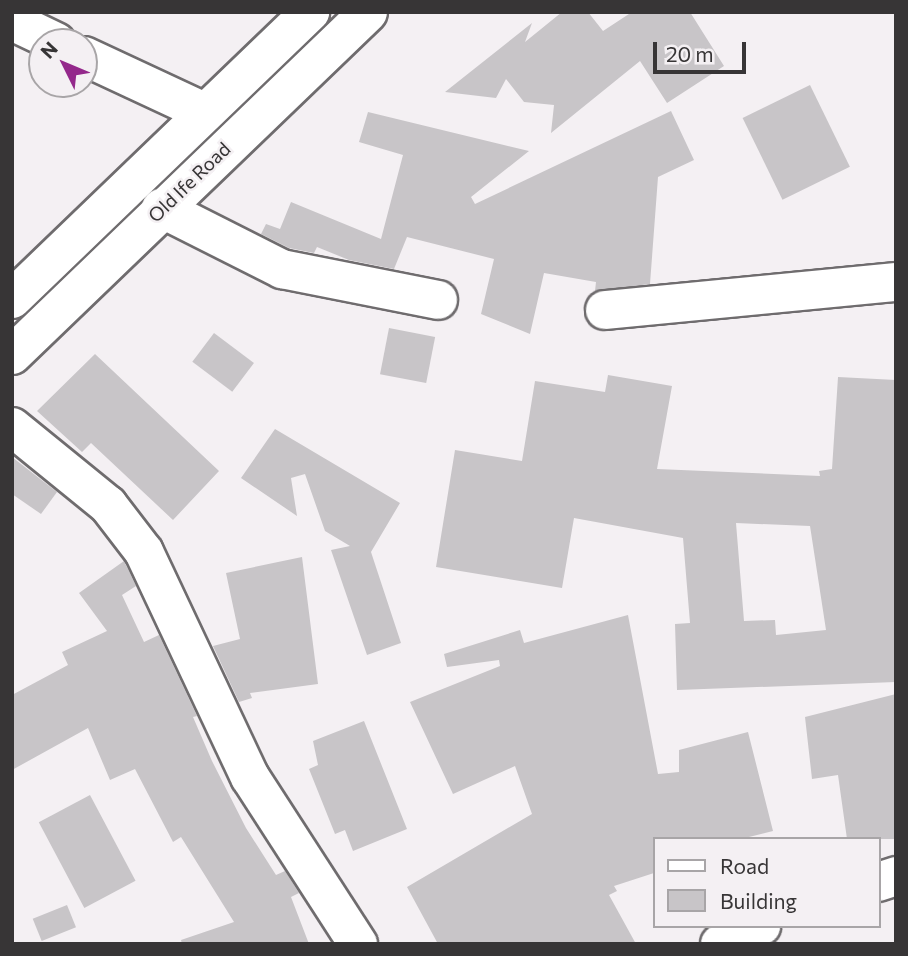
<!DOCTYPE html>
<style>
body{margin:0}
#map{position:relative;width:908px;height:956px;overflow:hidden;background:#f4f0f3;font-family:Commissioner,sans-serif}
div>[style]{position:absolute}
.building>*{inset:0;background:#c8c5c8;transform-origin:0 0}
.roads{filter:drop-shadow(2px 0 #6f6c6e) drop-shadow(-2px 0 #6f6c6e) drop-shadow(0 2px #6f6c6e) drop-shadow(0 -2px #6f6c6e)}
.minor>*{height:38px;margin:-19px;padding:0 19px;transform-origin:19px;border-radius:19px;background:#fff}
.major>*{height:38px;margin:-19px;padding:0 19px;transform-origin:19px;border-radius:19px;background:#fff}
span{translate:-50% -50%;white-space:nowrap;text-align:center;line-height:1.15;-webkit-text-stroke:5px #f4f0f3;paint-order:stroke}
.street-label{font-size:19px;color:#373536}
.frame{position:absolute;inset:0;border:14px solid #373536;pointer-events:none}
.legend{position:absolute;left:653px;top:837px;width:228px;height:91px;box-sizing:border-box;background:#f4f0f3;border:2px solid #a8a5a7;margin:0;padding:9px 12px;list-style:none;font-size:21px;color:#373536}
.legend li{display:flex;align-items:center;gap:14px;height:35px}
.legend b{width:35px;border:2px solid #a8a5a7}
.north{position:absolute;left:28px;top:28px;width:70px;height:70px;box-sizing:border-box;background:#f4f0f3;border:2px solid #a8a5a7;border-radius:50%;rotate:313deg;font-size:19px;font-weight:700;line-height:28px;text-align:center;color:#373536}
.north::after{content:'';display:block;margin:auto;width:24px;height:32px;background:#94288b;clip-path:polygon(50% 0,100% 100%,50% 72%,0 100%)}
.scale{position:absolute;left:653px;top:42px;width:93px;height:32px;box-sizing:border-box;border:4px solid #373536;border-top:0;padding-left:9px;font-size:21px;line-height:24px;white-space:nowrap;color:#373536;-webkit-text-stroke:5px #f4f0f3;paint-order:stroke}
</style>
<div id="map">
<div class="building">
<i style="clip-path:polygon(562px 12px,588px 12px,603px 31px,632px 12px,690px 12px,724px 66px,667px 103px,640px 61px,551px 133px,554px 105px,524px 102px,506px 79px,496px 98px,445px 92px,532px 23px,525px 42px)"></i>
<i style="left:810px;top:85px;width:91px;height:75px;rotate:64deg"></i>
<i style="clip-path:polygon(671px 111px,694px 160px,658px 177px,650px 284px,595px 291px,596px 282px,544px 273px,530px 334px,481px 314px,494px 259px,407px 237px,394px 269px,349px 260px,317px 247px,314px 253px,289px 248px,261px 234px,266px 224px,280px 229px,291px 202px,381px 239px,403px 155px,359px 142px,368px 112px,529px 151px,471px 197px,475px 204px)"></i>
<i style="left:389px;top:328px;width:47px;height:47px;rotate:11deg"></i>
<i style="left:214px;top:333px;width:50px;height:36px;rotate:37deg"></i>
<i style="clip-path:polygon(95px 354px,219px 471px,173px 520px,91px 443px,82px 452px,37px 411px)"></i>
<i style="clip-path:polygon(evenodd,608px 375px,672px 386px,657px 469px,820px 476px,819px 471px,832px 469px,838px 377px,896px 380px,896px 682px,677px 690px,675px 624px,690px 623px,683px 538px,574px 518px,562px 588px,436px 567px,455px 450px,522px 461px,535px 381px,605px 392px,608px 375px,736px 523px,810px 526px,826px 630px,776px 635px,775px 620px,744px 621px,736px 523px)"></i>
<i style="clip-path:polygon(275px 429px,400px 503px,371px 552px,401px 643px,367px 655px,331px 550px,350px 546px,325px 531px,305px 474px,291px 478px,297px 516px,241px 478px)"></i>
<i style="clip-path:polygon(12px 457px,57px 492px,41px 514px,12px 494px)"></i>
<i style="clip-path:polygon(302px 557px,318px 684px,250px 693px,252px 698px,239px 702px,213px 646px,240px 639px,226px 573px)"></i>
<i style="clip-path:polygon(124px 561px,136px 586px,122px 595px,144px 642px,159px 635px,197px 716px,193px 717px,212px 761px,246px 828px,276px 875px,285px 871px,299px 893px,291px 897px,309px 944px,182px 944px,181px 940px,234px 922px,181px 837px,173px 842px,135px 769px,110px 780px,88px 728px,12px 770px,12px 695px,68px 665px,62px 652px,107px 631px,79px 593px)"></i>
<i style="clip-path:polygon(628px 615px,658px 774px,679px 772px,679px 750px,748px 732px,773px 831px,741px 839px,654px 839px,654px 873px,614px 886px,617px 891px,609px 895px,636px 944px,438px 944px,407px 887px,532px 814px,515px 766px,453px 794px,410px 702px,500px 666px,499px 660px,447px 667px,444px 654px,520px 630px,524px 643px)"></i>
<i style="clip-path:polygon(896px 694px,896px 839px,847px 839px,838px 775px,812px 779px,805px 717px)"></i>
<i style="clip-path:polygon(364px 721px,407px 829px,353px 851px,345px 830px,335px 834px,309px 769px,318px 765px,313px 741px)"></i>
<i style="left:90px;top:795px;width:97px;height:58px;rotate:62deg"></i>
<i style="left:67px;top:905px;width:24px;height:37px;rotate:68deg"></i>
</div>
<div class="roads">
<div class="minor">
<i style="left:12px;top:21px;width:49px;rotate:25.5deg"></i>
<i style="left:84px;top:56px;width:132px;rotate:25deg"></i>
<i style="left:161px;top:208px;width:136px;rotate:26.8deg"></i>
<i style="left:282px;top:269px;width:159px;rotate:11.2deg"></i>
<i style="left:605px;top:310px;width:292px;rotate:-5.5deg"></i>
<i style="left:12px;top:427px;width:124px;rotate:39.1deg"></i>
<i style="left:108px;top:505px;width:59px;rotate:52.5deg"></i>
<i style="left:144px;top:552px;width:249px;rotate:64.8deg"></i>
<i style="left:250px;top:777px;width:199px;rotate:57.1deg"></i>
<i style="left:878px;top:882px;width:19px;rotate:-18deg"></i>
<i style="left:720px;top:944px;width:45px;rotate:-23.7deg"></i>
</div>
<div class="major">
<i style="left:12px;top:299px;width:414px;rotate:-43.9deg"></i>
<i style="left:12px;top:355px;width:494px;rotate:-43.9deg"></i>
</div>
</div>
<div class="street-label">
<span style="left:189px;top:182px;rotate:-44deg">Old Ife Road</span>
</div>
<div class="frame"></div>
<ul class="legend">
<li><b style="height:9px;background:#fff"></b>Road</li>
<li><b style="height:19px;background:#c8c5c8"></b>Building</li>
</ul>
<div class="north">N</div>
<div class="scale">20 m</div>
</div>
